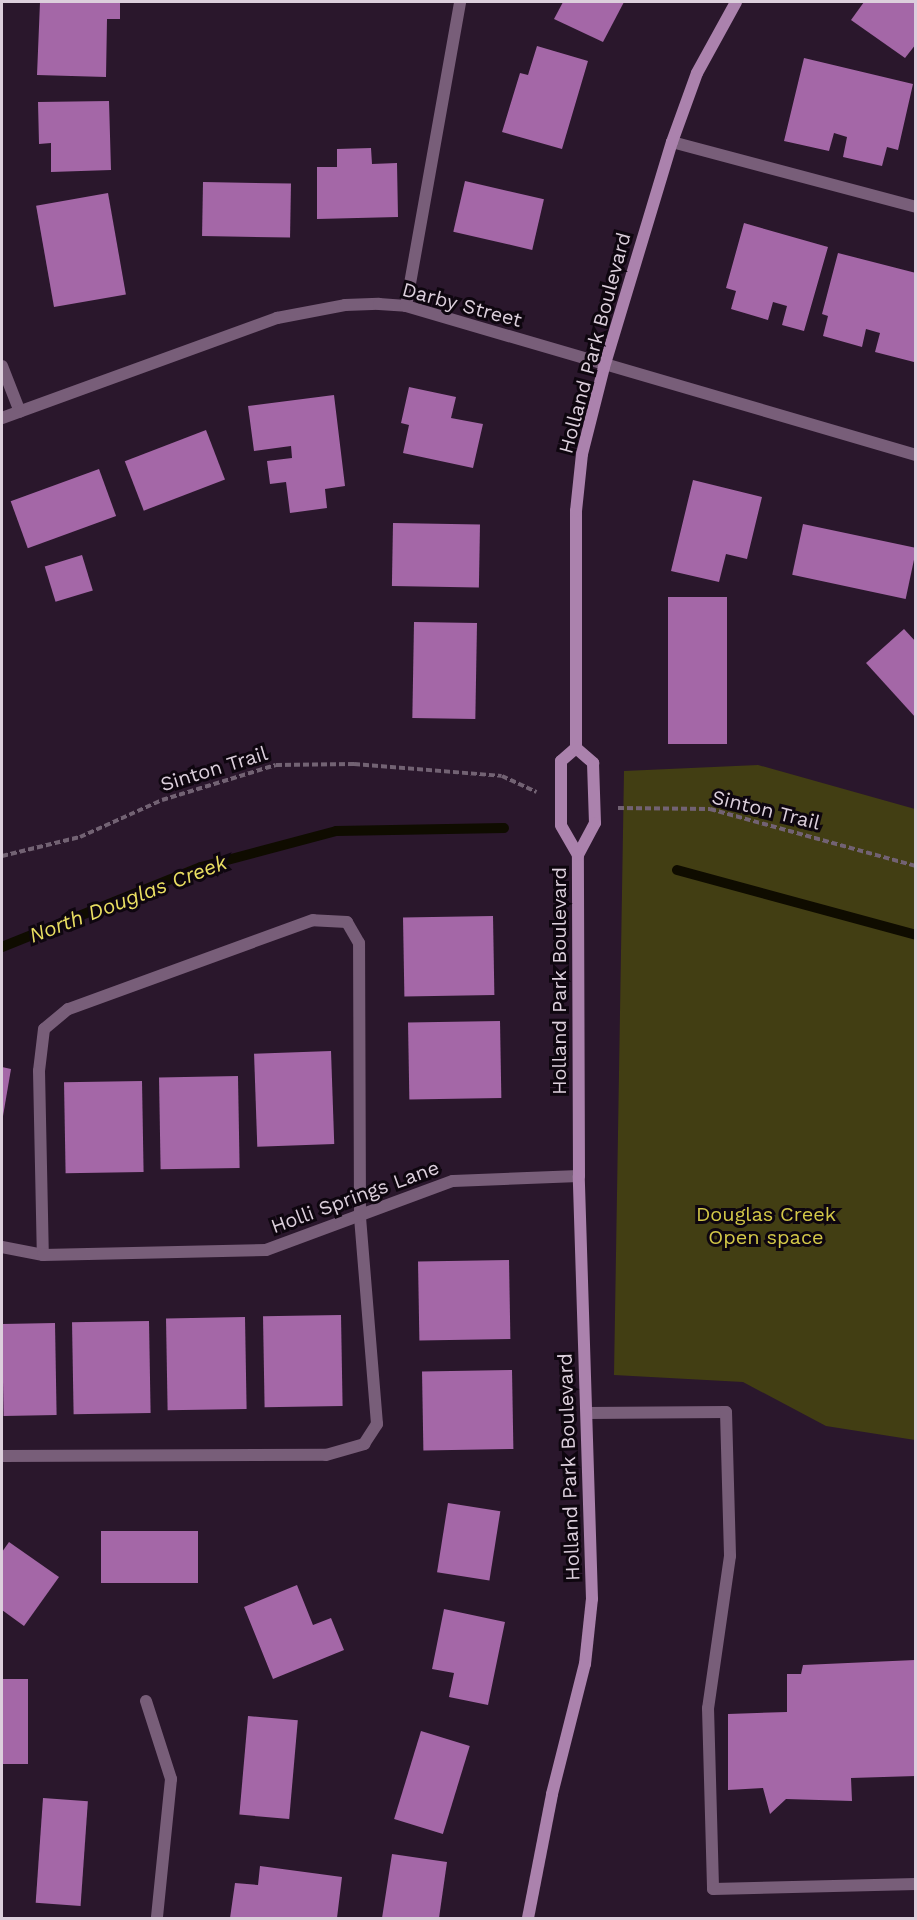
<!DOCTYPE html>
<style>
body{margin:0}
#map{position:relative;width:917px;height:1920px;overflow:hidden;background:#2a172c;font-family:"Work Sans",sans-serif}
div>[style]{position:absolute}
.green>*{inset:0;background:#423e13}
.stream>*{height:10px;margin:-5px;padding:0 5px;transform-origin:5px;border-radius:5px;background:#0f0c00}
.building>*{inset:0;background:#a467a7;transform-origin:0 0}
.path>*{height:4px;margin-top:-2px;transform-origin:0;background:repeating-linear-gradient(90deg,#726273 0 6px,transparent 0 9px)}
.lane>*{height:12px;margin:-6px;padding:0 6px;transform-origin:6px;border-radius:6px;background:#785e79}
.street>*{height:12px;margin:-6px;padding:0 6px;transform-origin:6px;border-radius:6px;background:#785e79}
.secondary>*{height:12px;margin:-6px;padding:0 6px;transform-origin:6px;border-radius:6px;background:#ab82ad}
span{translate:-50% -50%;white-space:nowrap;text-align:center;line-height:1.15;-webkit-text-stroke:6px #0e060f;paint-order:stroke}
.street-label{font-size:20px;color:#dccfdc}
.park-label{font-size:20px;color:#d3c848}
.water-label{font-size:21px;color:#eadf62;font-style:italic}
.frame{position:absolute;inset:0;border:3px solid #dccfdc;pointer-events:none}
</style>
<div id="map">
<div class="green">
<i style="clip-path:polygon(758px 765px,915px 809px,915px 1440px,826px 1426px,743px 1382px,614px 1375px,624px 771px)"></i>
</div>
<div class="stream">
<i style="left:677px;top:870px;width:248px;rotate:15.2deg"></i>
<i style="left:2px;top:947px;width:214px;rotate:-21.9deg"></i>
<i style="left:201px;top:867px;width:140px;rotate:-14.9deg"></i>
<i style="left:336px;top:831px;width:168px;rotate:-1deg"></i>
</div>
<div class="building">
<i style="clip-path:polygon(40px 2px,120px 2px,120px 19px,107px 19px,106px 77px,37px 75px)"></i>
<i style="clip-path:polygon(563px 2px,624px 2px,603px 42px,554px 19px)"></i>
<i style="clip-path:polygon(864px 2px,916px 2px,916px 44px,905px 58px,851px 20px)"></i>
<i style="clip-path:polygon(537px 46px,588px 61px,562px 149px,502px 132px,520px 73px,528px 75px)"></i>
<i style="clip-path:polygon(804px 58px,913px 84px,898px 150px,887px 147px,882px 166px,843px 157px,847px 137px,834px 133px,829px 151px,784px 141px)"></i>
<i style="clip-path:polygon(109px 101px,111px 170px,51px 172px,51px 143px,39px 144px,38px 102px)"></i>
<i style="clip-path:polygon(371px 148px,372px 164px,397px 163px,398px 217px,317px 219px,317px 167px,337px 167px,337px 149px)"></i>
<i style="left:465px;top:181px;width:81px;height:52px;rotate:13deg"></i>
<i style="left:203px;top:182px;width:88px;height:54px;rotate:1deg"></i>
<i style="left:108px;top:193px;width:103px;height:73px;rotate:80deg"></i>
<i style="clip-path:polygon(744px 223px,828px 247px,804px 331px,782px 325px,787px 306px,773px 302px,768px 320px,731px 309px,736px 291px,726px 288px)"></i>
<i style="clip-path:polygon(838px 253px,916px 273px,914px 362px,875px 352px,880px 333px,866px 329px,862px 347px,823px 336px,828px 316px,822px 314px)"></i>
<i style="clip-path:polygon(409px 387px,456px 397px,451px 418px,483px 424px,473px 468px,403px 453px,409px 425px,401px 423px)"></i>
<i style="clip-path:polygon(334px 395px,345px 486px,325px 489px,327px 508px,290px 513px,286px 482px,270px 484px,267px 461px,292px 458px,291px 446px,254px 451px,248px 406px)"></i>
<i style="left:206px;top:430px;width:53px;height:87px;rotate:69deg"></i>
<i style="left:99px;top:469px;width:50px;height:94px;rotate:70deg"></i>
<i style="clip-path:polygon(693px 480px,762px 497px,747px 559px,726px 554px,719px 582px,671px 571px)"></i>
<i style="left:393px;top:523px;width:87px;height:63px;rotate:1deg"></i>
<i style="left:803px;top:524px;width:116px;height:52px;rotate:12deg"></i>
<i style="left:82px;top:555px;width:37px;height:39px;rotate:73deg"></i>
<i style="left:668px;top:597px;width:59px;height:147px"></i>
<i style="left:477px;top:623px;width:96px;height:63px;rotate:91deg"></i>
<i style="clip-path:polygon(904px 629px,916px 642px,916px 718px,866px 663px)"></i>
<i style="left:493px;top:916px;width:79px;height:90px;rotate:89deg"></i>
<i style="left:500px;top:1021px;width:77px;height:92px;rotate:89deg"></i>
<i style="left:331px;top:1051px;width:93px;height:77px;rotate:88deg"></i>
<i style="clip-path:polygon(2px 1067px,11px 1069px,3px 1116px,2px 1116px)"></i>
<i style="left:238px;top:1076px;width:92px;height:79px;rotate:89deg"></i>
<i style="left:142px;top:1081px;width:91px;height:78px;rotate:89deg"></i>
<i style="left:509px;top:1260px;width:79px;height:91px;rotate:89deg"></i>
<i style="left:341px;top:1315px;width:91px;height:78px;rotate:89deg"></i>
<i style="left:245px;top:1317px;width:92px;height:79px;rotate:89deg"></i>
<i style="left:149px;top:1321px;width:92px;height:77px;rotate:89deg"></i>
<i style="left:55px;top:1323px;width:92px;height:53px;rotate:89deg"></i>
<i style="left:512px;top:1370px;width:79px;height:90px;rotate:89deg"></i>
<i style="left:448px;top:1503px;width:53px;height:70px;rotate:9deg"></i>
<i style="left:101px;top:1531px;width:97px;height:52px"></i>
<i style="clip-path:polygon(9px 1542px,59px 1577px,24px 1626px,2px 1610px,2px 1552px)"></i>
<i style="clip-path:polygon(297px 1585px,313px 1625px,331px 1618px,344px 1650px,273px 1679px,244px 1607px)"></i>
<i style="clip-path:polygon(444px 1609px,505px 1622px,488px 1705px,449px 1697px,454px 1673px,432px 1669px)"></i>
<i style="clip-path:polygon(915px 1660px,916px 1776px,851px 1778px,852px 1801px,786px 1799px,770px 1814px,763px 1788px,728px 1790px,728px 1714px,787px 1712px,787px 1674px,801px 1674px,803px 1665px)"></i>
<i style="left:2px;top:1679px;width:26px;height:85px"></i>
<i style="left:248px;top:1716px;width:50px;height:99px;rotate:5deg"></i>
<i style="left:421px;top:1731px;width:51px;height:92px;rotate:17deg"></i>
<i style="left:43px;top:1798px;width:45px;height:105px;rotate:4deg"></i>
<i style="clip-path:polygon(392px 1854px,447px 1862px,439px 1918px,382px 1918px)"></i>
<i style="clip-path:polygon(260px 1866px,342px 1877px,337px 1918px,230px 1918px,235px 1883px,258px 1885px)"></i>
</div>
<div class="path">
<i style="left:618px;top:808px;width:92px;rotate:0.6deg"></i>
<i style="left:710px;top:809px;width:214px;rotate:15.5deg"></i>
<i style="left:2px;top:856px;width:80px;rotate:-13.7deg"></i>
<i style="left:80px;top:837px;width:90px;rotate:-24.3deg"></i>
<i style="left:162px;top:800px;width:119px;rotate:-17.1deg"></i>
<i style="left:276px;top:765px;width:78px;rotate:-0.7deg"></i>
<i style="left:354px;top:764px;width:148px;rotate:4.6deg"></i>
<i style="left:502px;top:776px;width:38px;rotate:25deg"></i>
</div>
<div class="lane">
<i style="left:672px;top:142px;width:253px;rotate:14.9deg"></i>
<i style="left:406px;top:306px;width:309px;rotate:-79.9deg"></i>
<i style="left:587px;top:1413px;width:139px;rotate:-0.4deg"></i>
<i style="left:726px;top:1412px;width:144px;rotate:88.4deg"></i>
<i style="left:730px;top:1556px;width:154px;rotate:98.2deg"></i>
<i style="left:708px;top:1708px;width:181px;rotate:88.4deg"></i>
<i style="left:713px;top:1889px;width:203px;rotate:-1.4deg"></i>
<i style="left:2px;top:1456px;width:324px;rotate:-0.2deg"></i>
<i style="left:326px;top:1455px;width:40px;rotate:-16deg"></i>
<i style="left:364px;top:1444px;width:24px;rotate:-57deg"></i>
<i style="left:377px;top:1424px;width:210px;rotate:-94.7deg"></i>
<i style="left:360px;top:1215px;width:272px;rotate:-90.2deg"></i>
<i style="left:359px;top:943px;width:24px;rotate:-120deg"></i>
<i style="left:347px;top:922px;width:34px;rotate:-177deg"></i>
<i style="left:313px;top:920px;width:261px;rotate:160deg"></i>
<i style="left:68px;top:1009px;width:31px;rotate:140deg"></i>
<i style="left:44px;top:1029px;width:42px;rotate:96.8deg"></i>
<i style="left:39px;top:1071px;width:184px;rotate:88.8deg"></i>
</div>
<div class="street">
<i style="left:2px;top:366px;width:49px;rotate:68.6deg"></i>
<i style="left:2px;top:418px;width:293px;rotate:-20deg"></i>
<i style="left:277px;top:318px;width:69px;rotate:-10.8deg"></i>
<i style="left:345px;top:305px;width:34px;rotate:-2deg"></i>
<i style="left:379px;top:304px;width:27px;rotate:4deg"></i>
<i style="left:406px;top:306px;width:531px;rotate:16.29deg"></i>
<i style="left:2px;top:1247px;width:42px;rotate:11deg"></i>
<i style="left:43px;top:1255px;width:223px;rotate:-1.3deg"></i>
<i style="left:266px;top:1250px;width:199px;rotate:-20.3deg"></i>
<i style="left:453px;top:1181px;width:126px;rotate:-2.3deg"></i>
<i style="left:146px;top:1701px;width:82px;rotate:72.2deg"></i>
<i style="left:171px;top:1779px;width:140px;rotate:95.8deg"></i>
</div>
<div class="secondary">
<i style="left:576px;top:748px;width:23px;rotate:41deg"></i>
<i style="left:593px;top:763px;width:60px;rotate:88.1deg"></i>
<i style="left:595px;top:823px;width:36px;rotate:118deg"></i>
<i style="left:528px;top:1918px;width:126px;rotate:-79deg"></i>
<i style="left:552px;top:1794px;width:134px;rotate:-75.8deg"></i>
<i style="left:585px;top:1664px;width:65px;rotate:-83.9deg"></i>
<i style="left:592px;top:1599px;width:423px;rotate:-91.8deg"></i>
<i style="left:579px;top:1176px;width:321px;rotate:-90.2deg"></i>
<i style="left:578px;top:855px;width:34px;rotate:-120deg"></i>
<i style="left:561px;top:825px;width:64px;rotate:-90deg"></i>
<i style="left:561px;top:761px;width:20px;rotate:-41deg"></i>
<i style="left:576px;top:748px;width:237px;rotate:-90deg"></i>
<i style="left:576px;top:511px;width:57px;rotate:-84deg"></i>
<i style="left:582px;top:454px;width:90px;rotate:-75.8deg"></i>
<i style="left:604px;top:367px;width:235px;rotate:-73.2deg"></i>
<i style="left:672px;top:142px;width:73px;rotate:-70.1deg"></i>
<i style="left:697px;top:73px;width:81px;rotate:-61.2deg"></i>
</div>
<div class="street-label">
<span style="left:462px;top:305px;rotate:15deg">Darby Street</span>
<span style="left:595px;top:343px;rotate:-75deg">Holland Park Boulevard</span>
<span style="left:214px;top:769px;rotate:-17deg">Sinton Trail</span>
<span style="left:766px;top:810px;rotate:14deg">Sinton Trail</span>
<span style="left:559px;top:981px;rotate:-90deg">Holland Park Boulevard</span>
<span style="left:355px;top:1197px;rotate:-20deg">Holli Springs Lane</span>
<span style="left:569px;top:1467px;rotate:-92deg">Holland Park Boulevard</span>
</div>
<div class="park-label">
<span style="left:766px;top:1226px">Douglas Creek<br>Open space</span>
</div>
<div class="water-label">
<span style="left:128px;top:899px;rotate:-21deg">North Douglas Creek</span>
</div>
<div class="frame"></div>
</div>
